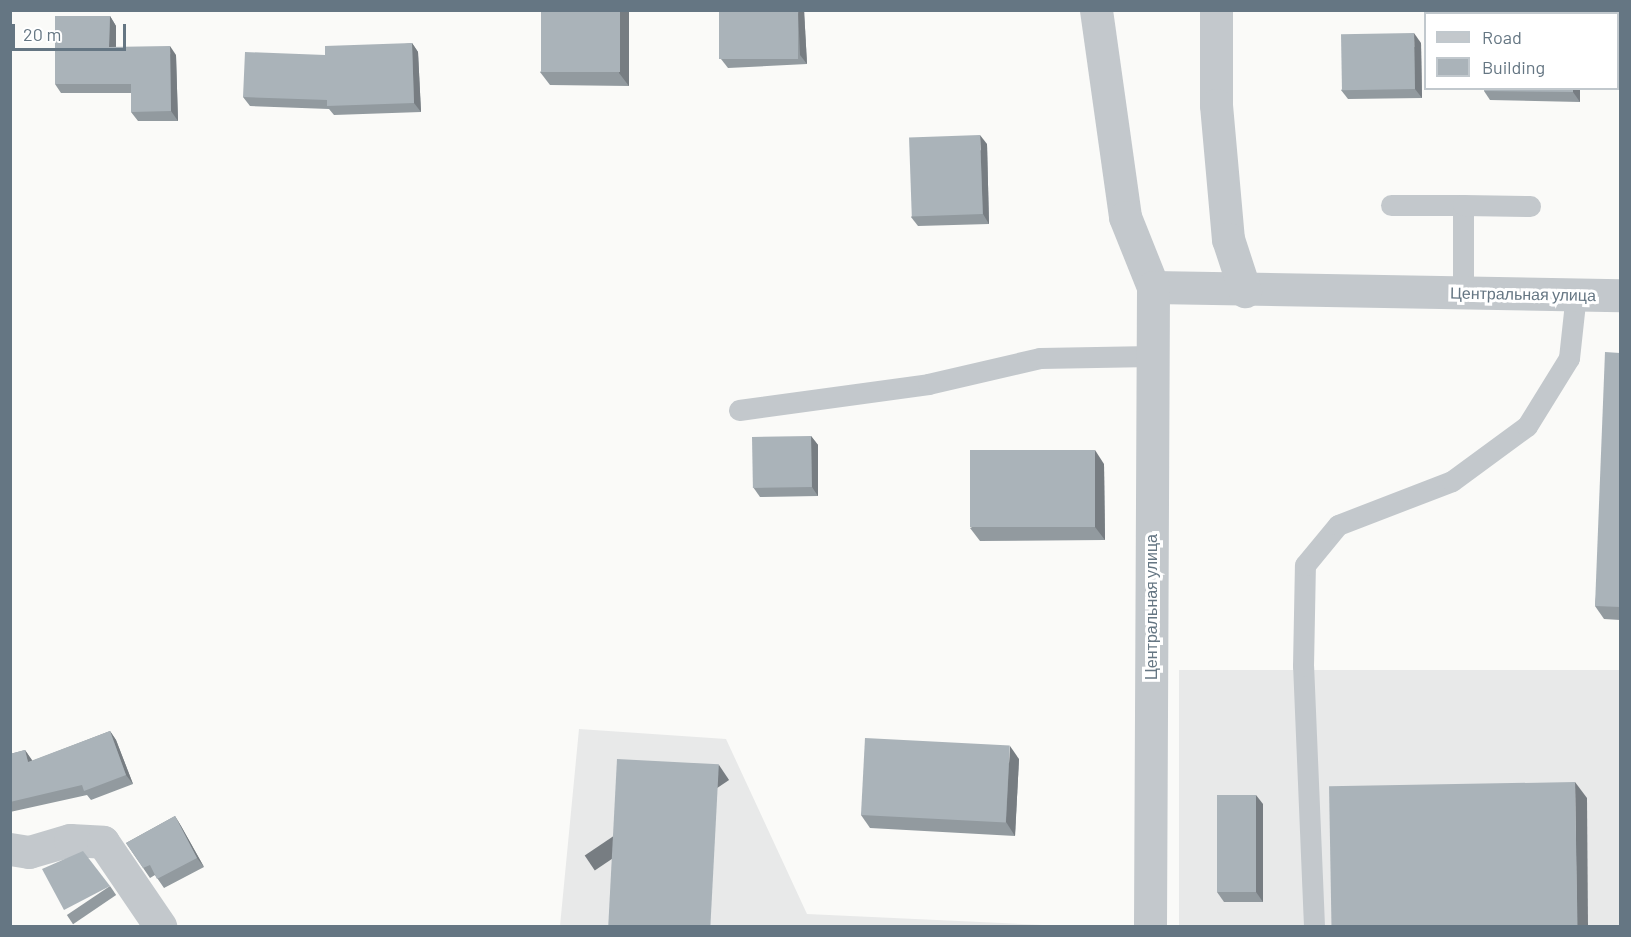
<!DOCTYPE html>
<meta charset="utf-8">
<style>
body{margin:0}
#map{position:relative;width:1631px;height:937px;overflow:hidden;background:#fafaf8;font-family:Barlow,sans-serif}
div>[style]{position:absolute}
.built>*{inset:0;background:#e8e9e9;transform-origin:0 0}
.lane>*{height:21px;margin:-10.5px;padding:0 10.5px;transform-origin:10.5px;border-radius:10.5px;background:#c3c8cc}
.street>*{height:33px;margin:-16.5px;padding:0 16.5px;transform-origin:16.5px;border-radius:16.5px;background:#c3c8cc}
.wall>*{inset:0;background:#929a9f;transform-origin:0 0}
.shaded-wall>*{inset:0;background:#777d82;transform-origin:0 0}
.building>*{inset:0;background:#aab3b9;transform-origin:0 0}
span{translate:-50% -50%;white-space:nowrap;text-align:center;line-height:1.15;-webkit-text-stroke:6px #fff;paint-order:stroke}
.street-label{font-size:16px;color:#657683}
.frame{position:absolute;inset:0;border:12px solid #657683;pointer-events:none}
.legend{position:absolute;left:1424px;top:12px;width:195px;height:78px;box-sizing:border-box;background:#fff;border:2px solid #c1c8cd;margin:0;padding:8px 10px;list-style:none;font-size:18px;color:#657683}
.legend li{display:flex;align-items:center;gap:12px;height:30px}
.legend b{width:30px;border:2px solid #c1c8cd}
.scale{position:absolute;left:12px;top:24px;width:114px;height:27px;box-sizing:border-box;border:3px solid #657683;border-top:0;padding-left:8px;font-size:18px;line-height:21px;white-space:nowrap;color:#657683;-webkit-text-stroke:4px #fff;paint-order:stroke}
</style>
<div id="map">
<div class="built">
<i style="left:1620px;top:670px;width:256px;height:441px;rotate:90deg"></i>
<i style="clip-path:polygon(579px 729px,726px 739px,807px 914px,1065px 926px,560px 926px)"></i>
</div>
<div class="lane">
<i style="left:1391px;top:205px;width:72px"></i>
<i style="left:1463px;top:205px;width:88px;rotate:90deg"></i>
<i style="left:1463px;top:205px;width:67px;rotate:0.9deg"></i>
<i style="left:739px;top:410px;width:191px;rotate:-7.8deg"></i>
<i style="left:928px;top:384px;width:115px;rotate:-13.1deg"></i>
<i style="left:1040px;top:358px;width:112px;rotate:-1deg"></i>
<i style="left:1314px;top:926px;width:260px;rotate:-92.4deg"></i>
<i style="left:1303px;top:666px;width:101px;rotate:-88.9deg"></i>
<i style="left:1305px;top:565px;width:52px;rotate:-50.5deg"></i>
<i style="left:1338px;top:525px;width:122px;rotate:-21.1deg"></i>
<i style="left:1452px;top:481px;width:93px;rotate:-36.3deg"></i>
<i style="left:1527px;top:426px;width:80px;rotate:-58.3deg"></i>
<i style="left:1569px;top:358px;width:64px;rotate:-83.8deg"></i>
</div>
<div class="street">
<i style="left:1096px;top:10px;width:209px;rotate:82deg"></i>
<i style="left:1125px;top:217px;width:75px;rotate:68.2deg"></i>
<i style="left:1153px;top:287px;width:467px;rotate:1deg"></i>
<i style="left:1216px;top:10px;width:95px;rotate:90deg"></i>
<i style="left:1216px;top:105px;width:135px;rotate:84.9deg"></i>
<i style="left:1228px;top:239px;width:55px;rotate:71.9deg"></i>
<i style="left:10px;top:849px;width:19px;rotate:9deg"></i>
<i style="left:29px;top:852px;width:43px;rotate:-16.3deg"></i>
<i style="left:70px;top:840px;width:33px;rotate:3deg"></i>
<i style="left:103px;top:842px;width:102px;rotate:55.8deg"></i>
<i style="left:1150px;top:926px;width:639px;rotate:-89.73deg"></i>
</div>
<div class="wall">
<i style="clip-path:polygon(629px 10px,629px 86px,550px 85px,540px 72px)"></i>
<i style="clip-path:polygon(804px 10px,807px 64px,728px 68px,721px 59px)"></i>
<i style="clip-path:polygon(110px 16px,116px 26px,116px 47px,176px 55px,178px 121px,138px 121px,131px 112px,131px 93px,61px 93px,55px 84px)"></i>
<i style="clip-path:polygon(412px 43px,418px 52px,421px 112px,334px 115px,329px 109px,250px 106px,243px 97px,325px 55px)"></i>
<i style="clip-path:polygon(1421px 43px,1422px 98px,1348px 99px,1341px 90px)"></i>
<i style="clip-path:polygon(1484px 88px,1580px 88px,1580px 102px,1490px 100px,1484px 91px)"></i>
<i style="clip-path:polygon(987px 144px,989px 224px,918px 226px,911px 217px)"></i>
<i style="clip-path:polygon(1620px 353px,1620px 620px,1604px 619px,1595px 606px)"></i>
<i style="clip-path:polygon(811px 436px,818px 445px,818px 496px,760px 497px,753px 487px)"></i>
<i style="clip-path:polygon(1104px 464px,1105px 540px,980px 541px,970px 528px)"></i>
<i style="clip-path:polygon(110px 731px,116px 740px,133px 784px,91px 800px,87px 795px,10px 812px,10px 754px,25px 750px,32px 761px)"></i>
<i style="clip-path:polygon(1019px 759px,1015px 836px,870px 828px,861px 815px)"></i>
<i style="clip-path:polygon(1263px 804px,1263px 902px,1224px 902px,1217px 892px)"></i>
<i style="clip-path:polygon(175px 816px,181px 826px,204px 867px,164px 888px,155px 875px,150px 878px,126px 843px)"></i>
<i style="left:110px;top:886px;width:11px;height:52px;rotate:56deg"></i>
</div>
<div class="shaded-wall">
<i style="clip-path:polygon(620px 10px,629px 10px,629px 86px,619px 73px)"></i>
<i style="clip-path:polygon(798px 10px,804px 10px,807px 64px,800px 55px)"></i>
<i style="clip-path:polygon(110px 16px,116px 26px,116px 56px,109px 47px)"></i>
<i style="clip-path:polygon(1414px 33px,1421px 43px,1422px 98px,1415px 89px)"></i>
<i style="clip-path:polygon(412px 43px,418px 52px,421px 112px,414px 103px)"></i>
<i style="clip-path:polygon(170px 46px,176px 55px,178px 121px,171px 111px)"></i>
<i style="clip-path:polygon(1573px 88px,1580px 88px,1580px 102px,1573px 92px)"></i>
<i style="clip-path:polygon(980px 135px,987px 144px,989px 224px,983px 214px)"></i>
<i style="clip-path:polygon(811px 436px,818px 445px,818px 496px,812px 487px)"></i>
<i style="clip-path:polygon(1095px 450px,1104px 464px,1105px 540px,1095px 527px)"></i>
<i style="clip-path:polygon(110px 731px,116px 740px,133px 784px,126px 775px)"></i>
<i style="clip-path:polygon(1010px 746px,1019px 759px,1015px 836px,1006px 822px)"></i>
<i style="clip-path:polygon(25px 750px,32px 760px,34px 771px,28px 762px)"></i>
<i style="left:719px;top:765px;width:18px;height:162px;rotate:56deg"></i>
<i style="clip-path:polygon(1575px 782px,1587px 798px,1588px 927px,1577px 927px)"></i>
<i style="clip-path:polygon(1256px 795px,1263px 804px,1263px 902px,1256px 892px)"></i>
<i style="clip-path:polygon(175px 816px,181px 826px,204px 867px,197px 858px)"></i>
</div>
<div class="building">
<i style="left:541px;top:10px;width:79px;height:62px"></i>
<i style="left:719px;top:10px;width:79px;height:49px"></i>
<i style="clip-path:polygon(55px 16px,110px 16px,109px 47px,170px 46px,171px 111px,131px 112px,131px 84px,55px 84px)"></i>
<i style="left:1414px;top:33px;width:56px;height:73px;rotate:89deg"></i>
<i style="clip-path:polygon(412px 43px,414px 103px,327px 106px,327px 100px,243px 97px,245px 52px,325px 55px,325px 46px)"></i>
<i style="clip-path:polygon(1484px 88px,1573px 88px,1573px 92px,1484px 91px)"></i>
<i style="left:980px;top:135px;width:79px;height:71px;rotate:88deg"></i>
<i style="clip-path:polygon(1605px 352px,1620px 353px,1620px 607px,1595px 606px)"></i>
<i style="left:811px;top:436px;width:51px;height:59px;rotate:89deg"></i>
<i style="left:1095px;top:450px;width:77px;height:125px;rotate:90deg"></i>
<i style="clip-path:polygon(110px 731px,126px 775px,84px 791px,82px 785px,10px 802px,10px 754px,25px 750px,28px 762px)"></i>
<i style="left:865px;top:738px;width:145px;height:77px;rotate:3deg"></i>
<i style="left:617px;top:759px;width:102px;height:168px;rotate:3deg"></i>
<i style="left:1575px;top:782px;width:145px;height:246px;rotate:89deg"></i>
<i style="left:1217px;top:795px;width:39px;height:97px"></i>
<i style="clip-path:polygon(175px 816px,197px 858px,157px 879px,150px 865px,143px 868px,126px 843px)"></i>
<i style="clip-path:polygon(83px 851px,110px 886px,64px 910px,42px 869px)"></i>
</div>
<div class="street-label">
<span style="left:1523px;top:294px;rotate:1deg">Центральная улица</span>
<span style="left:1151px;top:607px;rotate:-90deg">Центральная улица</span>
</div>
<div class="frame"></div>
<ul class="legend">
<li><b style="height:8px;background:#c3c8cc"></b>Road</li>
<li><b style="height:16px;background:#aab3b9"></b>Building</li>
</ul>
<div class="scale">20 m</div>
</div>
